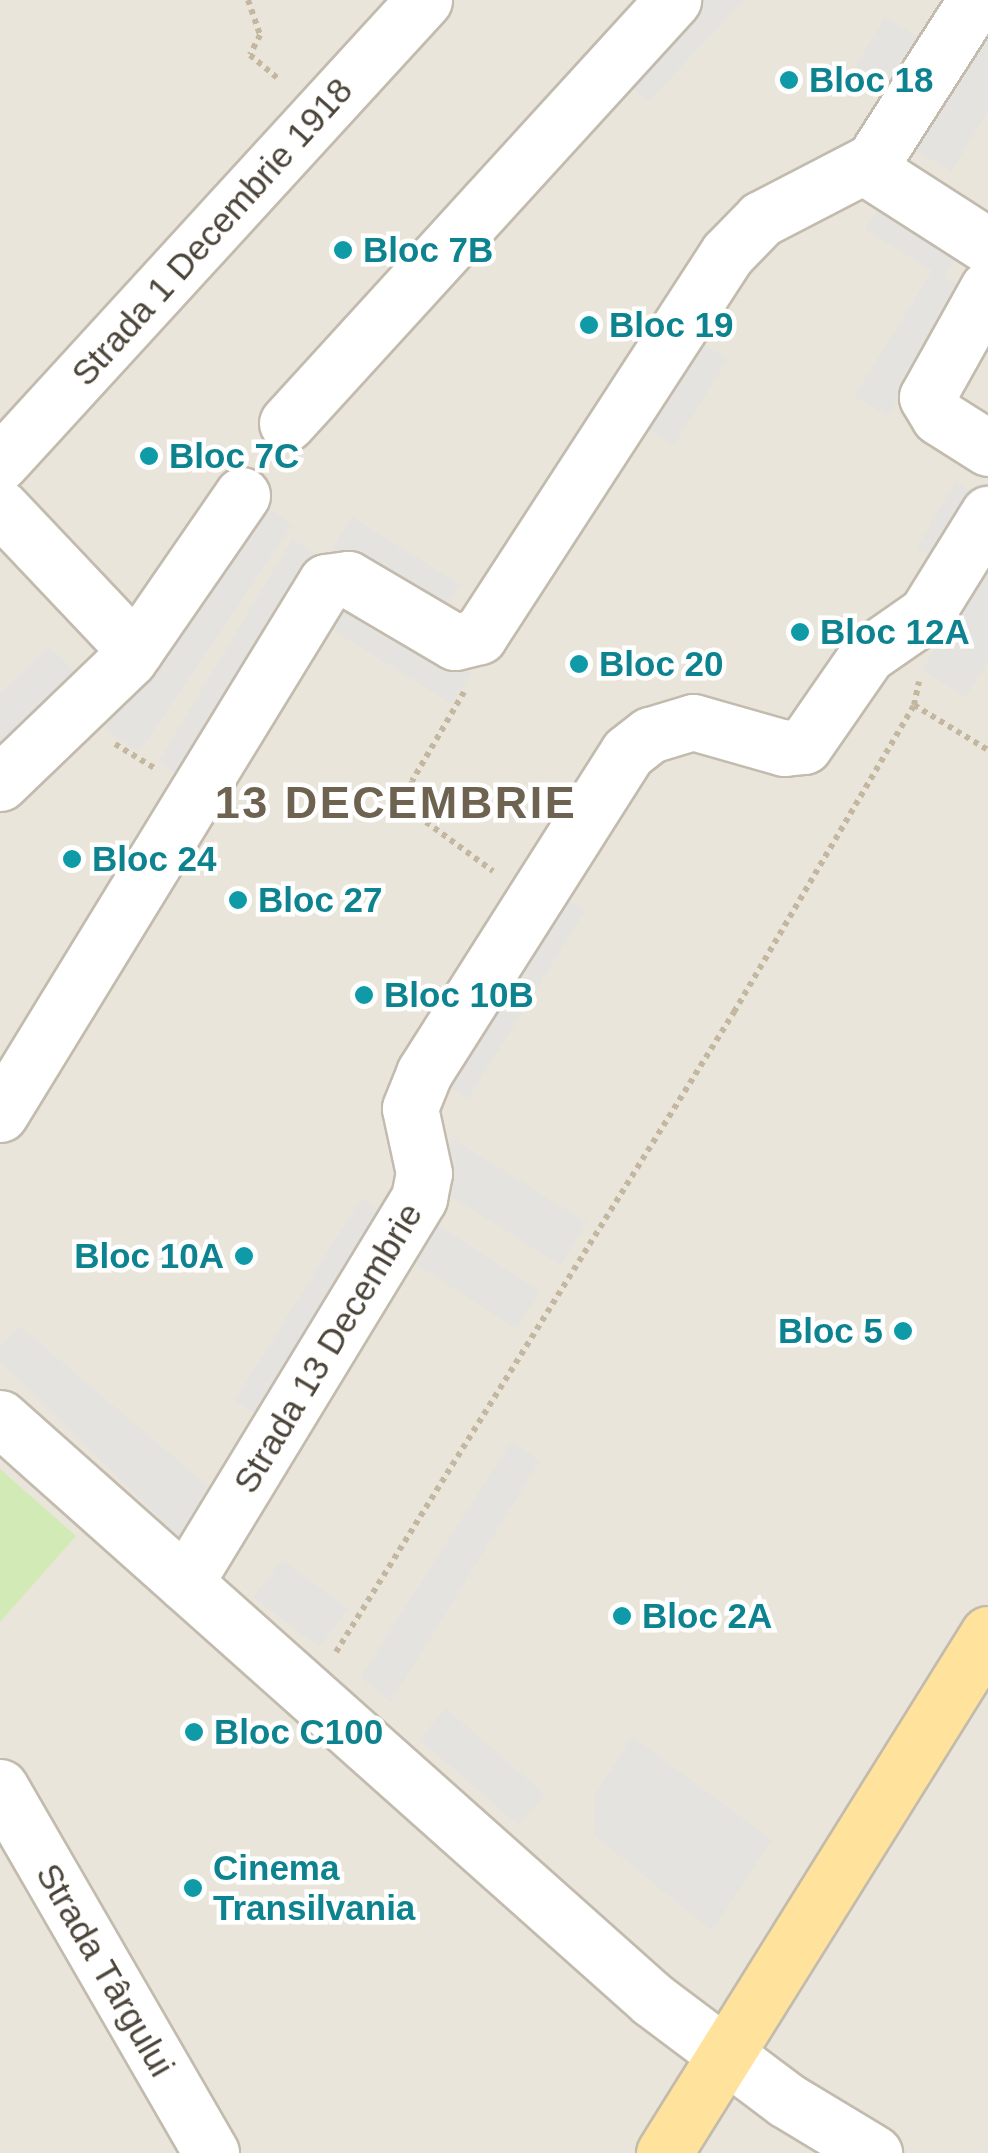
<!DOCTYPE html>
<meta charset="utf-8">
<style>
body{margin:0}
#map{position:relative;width:988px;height:2153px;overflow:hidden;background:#f6f3ec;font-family:Arial,sans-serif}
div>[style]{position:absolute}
.residential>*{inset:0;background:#eae5da;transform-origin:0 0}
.green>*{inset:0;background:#d2eab5}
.parking>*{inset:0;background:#e5e3e0;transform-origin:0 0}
.path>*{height:6px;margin-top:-3px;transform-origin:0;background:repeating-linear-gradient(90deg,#c4b79f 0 5px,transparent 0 10px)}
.roads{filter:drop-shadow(2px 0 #c2bbae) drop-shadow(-2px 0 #c2bbae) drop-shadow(0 2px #c2bbae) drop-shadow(0 -2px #c2bbae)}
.minor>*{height:55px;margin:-27.5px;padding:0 27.5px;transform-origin:27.5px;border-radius:27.5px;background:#fff}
.major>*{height:55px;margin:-27.5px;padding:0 27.5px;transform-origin:27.5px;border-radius:27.5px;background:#ffe39c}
.dots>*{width:28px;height:28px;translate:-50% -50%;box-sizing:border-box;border:5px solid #fff;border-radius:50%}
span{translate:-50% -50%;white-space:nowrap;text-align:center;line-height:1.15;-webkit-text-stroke:9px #fff;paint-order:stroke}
.culture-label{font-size:35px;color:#0d838f;font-weight:700}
.left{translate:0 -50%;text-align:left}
.right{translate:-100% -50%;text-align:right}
.street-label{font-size:35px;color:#4b4439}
.district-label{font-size:45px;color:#6e6250;font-weight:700;letter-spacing:2.5px}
</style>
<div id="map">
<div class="residential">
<i style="left:0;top:0;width:988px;height:2153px"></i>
</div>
<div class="green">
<i style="clip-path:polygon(0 1469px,76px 1536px,0 1622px)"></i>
</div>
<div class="parking">
<i style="clip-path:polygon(693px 0,744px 0,648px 102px,621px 77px)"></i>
<i style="left:885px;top:17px;width:41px;height:66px;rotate:31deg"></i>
<i style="clip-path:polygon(988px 18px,988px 111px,952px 171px,909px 148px)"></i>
<i style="clip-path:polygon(883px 200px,963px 247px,945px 277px,966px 290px,888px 416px,854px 396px,932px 271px,865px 230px)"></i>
<i style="left:694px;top:338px;width:40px;height:102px;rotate:32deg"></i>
<i style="left:955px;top:482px;width:36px;height:76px;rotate:30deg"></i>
<i style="left:258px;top:501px;width:42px;height:275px;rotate:34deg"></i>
<i style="left:352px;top:517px;width:128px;height:40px;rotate:32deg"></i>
<i style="left:292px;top:539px;width:39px;height:260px;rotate:31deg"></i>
<i style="clip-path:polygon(988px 560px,988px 661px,966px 697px,922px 670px)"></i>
<i style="left:347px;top:595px;width:147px;height:37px;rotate:32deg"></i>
<i style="clip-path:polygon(49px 646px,81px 677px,0 757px,0 694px)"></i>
<i style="left:555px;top:892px;width:36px;height:222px;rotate:32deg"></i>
<i style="left:453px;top:1139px;width:158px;height:50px;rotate:32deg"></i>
<i style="left:361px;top:1198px;width:41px;height:239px;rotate:32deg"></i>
<i style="left:435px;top:1223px;width:126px;height:45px;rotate:33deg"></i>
<i style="clip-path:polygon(20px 1326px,221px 1497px,181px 1539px,0 1362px,0 1347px)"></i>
<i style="clip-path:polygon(512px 1440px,540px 1461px,391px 1702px,360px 1677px)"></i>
<i style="left:282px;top:1559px;width:83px;height:48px;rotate:37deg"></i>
<i style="left:446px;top:1708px;width:132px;height:41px;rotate:41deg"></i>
<i style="clip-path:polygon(632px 1736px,772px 1840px,712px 1931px,594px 1835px,595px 1794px)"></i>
</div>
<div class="path">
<i style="left:248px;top:0;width:37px;rotate:71deg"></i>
<i style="left:260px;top:35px;width:22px;rotate:117deg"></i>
<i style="left:250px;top:55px;width:40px;rotate:40deg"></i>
<i style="left:464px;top:692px;width:103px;rotate:120.3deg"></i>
<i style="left:412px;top:781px;width:18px;rotate:96deg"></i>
<i style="left:410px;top:799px;width:19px;rotate:65deg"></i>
<i style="left:418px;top:816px;width:93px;rotate:36.3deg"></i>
<i style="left:914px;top:705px;width:87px;rotate:31.3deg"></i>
<i style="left:115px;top:744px;width:48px;rotate:31.4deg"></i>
<i style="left:336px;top:1652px;width:754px;rotate:-58.12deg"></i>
<i style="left:734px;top:1012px;width:356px;rotate:-59.6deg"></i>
<i style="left:914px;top:705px;width:24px;rotate:-78deg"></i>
</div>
<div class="roads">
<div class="minor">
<i style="left:865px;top:167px;width:146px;rotate:32.7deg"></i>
<i style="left:988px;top:288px;width:125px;rotate:119.2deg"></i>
<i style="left:927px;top:397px;width:23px;rotate:59deg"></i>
<i style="left:939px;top:417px;width:58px;rotate:32.3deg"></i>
<i style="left:287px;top:423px;width:573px;rotate:-47.62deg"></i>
<i style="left:0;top:463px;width:628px;rotate:-47.52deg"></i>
<i style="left:0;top:507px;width:197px;rotate:46.6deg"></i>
<i style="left:0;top:783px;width:179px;rotate:-43.9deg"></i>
<i style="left:129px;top:659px;width:199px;rotate:-55.4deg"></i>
<i style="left:0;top:1114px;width:624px;rotate:-58.5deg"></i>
<i style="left:326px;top:582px;width:22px;rotate:-8deg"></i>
<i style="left:348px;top:579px;width:124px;rotate:30.5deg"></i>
<i style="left:455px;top:642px;width:25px;rotate:-14deg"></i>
<i style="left:479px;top:636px;width:455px;rotate:-57deg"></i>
<i style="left:727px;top:254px;width:49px;rotate:-45.8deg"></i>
<i style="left:761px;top:219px;width:126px;rotate:-27.4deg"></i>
<i style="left:873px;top:161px;width:191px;rotate:-57.4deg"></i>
<i style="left:0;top:1418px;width:875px;rotate:41.71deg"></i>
<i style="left:653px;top:2000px;width:166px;rotate:36.9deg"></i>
<i style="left:786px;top:2100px;width:103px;rotate:31.1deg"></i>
<i style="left:185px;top:1583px;width:451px;rotate:-58.7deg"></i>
<i style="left:419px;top:1198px;width:25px;rotate:-79deg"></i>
<i style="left:424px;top:1173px;width:66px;rotate:-102.2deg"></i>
<i style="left:410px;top:1108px;width:38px;rotate:-68deg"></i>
<i style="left:424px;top:1073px;width:380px;rotate:-57.6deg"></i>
<i style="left:628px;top:752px;width:28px;rotate:-38deg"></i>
<i style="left:650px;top:735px;width:45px;rotate:-16.8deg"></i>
<i style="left:693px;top:722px;width:95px;rotate:15.9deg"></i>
<i style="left:784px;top:748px;width:20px;rotate:-6deg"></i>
<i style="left:804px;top:746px;width:111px;rotate:-55.3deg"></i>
<i style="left:867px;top:655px;width:72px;rotate:-34.8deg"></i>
<i style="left:926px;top:614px;width:118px;rotate:-58.2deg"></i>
<i style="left:0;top:1787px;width:422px;rotate:60deg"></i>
</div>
<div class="major">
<i style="left:664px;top:2153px;width:612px;rotate:-58.02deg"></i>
</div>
</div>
<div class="dots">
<i style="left:789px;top:80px;background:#0f9aa8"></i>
<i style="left:343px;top:250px;background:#0f9aa8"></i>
<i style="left:589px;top:325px;background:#0f9aa8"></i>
<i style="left:149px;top:456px;background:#0f9aa8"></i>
<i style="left:800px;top:632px;background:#0f9aa8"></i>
<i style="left:579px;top:664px;background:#0f9aa8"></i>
<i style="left:72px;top:859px;background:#0f9aa8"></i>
<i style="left:238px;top:900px;background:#0f9aa8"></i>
<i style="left:364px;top:995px;background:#0f9aa8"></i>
<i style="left:244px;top:1256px;background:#0f9aa8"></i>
<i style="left:903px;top:1331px;background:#0f9aa8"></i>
<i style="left:622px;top:1616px;background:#0f9aa8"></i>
<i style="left:194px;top:1732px;background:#0f9aa8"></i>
<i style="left:193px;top:1888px;background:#0f9aa8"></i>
</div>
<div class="culture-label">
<span class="left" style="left:809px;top:80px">Bloc 18</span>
<span class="left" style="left:363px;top:250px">Bloc 7B</span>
<span class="left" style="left:609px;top:325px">Bloc 19</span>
<span class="left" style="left:169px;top:456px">Bloc 7C</span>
<span class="left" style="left:820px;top:632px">Bloc 12A</span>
<span class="left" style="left:599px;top:664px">Bloc 20</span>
<span class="left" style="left:92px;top:859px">Bloc 24</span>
<span class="left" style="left:258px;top:900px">Bloc 27</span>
<span class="left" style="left:384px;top:995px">Bloc 10B</span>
<span class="right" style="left:224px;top:1256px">Bloc 10A</span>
<span class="right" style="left:883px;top:1331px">Bloc 5</span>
<span class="left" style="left:642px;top:1616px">Bloc 2A</span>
<span class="left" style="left:214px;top:1732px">Bloc C100</span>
<span class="left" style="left:213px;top:1888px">Cinema<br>Transilvania</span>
</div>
<div class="street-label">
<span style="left:212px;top:232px;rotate:-48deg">Strada 1 Decembrie 1918</span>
<span style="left:328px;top:1348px;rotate:-59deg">Strada 13 Decembrie</span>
<span style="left:105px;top:1970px;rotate:60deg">Strada Târgului</span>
</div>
<div class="district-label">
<span style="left:396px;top:803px">13 DECEMBRIE</span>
</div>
</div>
